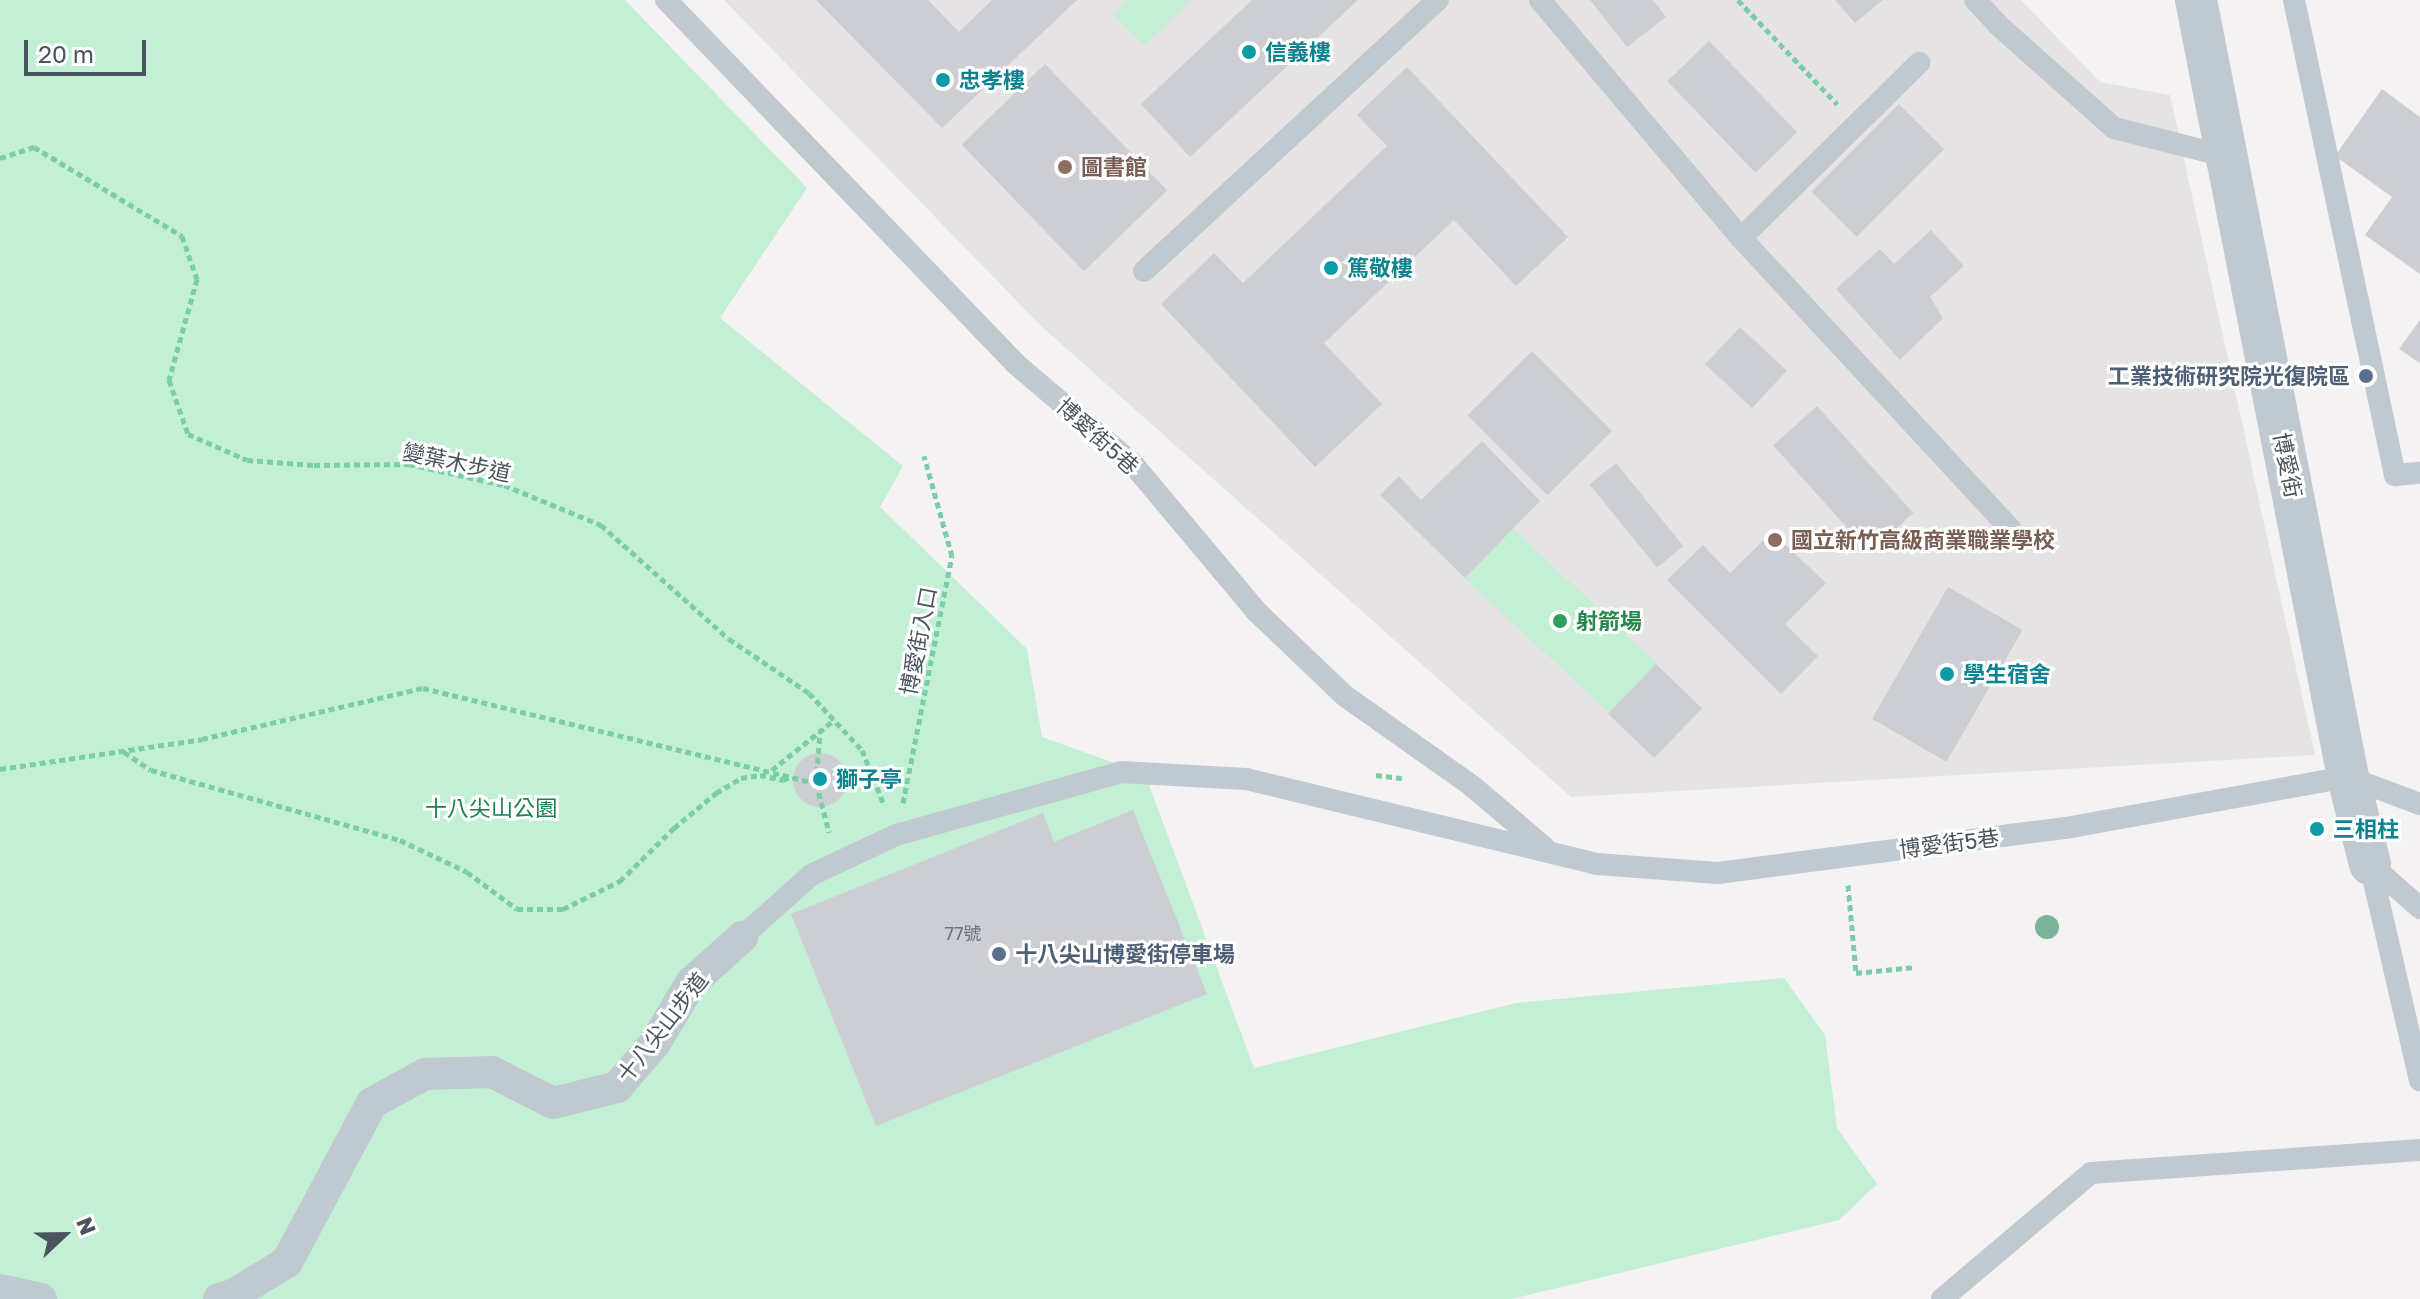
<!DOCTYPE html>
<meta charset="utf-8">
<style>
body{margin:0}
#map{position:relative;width:2420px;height:1299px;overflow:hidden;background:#f4f2f2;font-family:"Golos Text","Noto Sans TC",sans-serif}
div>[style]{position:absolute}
.education>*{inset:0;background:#e5e3e4}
.green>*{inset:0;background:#c3efd5;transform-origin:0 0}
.building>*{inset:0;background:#ccced4;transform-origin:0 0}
.round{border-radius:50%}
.path>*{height:5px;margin-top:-2.5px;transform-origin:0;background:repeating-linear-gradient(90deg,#7bcda7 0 6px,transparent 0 10px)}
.service>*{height:22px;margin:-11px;padding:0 11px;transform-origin:11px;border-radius:11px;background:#c0c9d0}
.pedestrian>*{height:32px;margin:-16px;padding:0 16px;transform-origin:16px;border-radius:16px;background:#c0c9d0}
.minor>*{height:42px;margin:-21px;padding:0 21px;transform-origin:21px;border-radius:21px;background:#c0c9d0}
.trees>*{width:24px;height:24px;margin:-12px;border-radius:50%;background:#7cb499}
.dots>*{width:22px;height:22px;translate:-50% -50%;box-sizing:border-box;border:4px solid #fff;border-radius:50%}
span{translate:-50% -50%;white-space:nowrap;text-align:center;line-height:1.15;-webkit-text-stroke:6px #fff;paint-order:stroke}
.number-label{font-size:18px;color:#6a727c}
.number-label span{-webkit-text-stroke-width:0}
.culture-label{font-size:22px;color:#0d838f;font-weight:700}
.left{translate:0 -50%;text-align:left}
.education-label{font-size:22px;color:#785e54;font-weight:700}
.service-label{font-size:22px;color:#4e5e75;font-weight:700}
.right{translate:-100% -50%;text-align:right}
.street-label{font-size:22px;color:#4a545f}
.leisure-label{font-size:22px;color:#27864d;font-weight:700}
.park-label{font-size:22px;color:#1a8150}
.north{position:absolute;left:24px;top:1195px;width:80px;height:80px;-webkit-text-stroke:6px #fff;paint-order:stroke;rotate:68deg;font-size:22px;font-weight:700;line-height:32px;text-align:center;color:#4a545f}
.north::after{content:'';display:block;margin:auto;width:28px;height:36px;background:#4a545f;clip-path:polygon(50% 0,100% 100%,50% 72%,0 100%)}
.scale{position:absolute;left:24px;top:40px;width:122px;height:36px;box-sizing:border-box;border:4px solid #4a545f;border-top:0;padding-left:10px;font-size:24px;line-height:28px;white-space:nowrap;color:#4a545f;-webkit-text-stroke:6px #fff;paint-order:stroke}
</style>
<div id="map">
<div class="education">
<i style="clip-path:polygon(724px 0,2021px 0,2100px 82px,2170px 95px,2315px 755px,1571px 797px,1041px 326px)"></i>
</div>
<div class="green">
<i style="clip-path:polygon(0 0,625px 0,807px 188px,720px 318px,903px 466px,880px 507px,1027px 649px,1042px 737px,1145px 774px,1254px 1068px,1516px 1003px,1784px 978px,1825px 1035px,1837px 1128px,1877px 1184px,1839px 1220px,1512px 1299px,0 1299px)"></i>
<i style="clip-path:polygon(1126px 0,1191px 0,1145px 45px,1114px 16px)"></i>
<i style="left:1512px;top:528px;width:198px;height:69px;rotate:43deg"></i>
</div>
<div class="building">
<i style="clip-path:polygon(816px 0,928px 0,959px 32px,992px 0,1077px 0,942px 128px)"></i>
<i style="clip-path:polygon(1252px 0,1358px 0,1190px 157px,1141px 104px)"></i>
<i style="clip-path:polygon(1590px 0,1653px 0,1666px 17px,1627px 47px)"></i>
<i style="clip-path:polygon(1835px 0,1883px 0,1855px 23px)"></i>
<i style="left:1709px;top:41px;width:127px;height:58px;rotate:46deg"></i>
<i style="left:1045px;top:64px;width:176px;height:116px;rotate:46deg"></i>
<i style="clip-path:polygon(1407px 67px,1568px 237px,1516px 286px,1454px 220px,1324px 343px,1382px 404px,1315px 467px,1161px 304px,1214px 253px,1243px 283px,1387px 146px,1357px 115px)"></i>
<i style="clip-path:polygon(2382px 89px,2420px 117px,2420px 274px,2365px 235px,2392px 197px,2335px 156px)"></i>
<i style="left:1899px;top:104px;width:64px;height:124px;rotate:45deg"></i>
<i style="clip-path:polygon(1931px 230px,1964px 266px,1930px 297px,1943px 318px,1900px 360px,1836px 289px,1880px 249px,1894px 264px)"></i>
<i style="clip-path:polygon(2420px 320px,2420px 363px,2399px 349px)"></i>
<i style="left:1740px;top:327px;width:64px;height:51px;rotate:43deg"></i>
<i style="left:1532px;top:351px;width:113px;height:91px;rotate:45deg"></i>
<i style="left:1817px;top:406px;width:144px;height:59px;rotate:48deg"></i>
<i style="clip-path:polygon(1482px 441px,1540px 501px,1465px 578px,1380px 495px,1399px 476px,1421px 500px)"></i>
<i style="left:1616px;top:463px;width:107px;height:34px;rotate:51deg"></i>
<i style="clip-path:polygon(1772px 532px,1826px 583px,1785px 624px,1818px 656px,1781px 694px,1667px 580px,1703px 545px,1730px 573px)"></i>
<i style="left:1948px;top:587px;width:86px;height:152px;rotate:30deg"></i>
<i style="left:1656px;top:664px;width:64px;height:69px;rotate:44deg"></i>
<i class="round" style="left:793px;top:753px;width:54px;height:54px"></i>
<i style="clip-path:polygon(1133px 810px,1207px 994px,876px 1126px,791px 914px,1043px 813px,1054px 842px)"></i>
</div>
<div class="path">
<i style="left:1738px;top:0;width:144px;rotate:46.4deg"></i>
<i style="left:0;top:158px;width:36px;rotate:-18deg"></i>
<i style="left:34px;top:147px;width:173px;rotate:31deg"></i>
<i style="left:182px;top:236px;width:46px;rotate:70.8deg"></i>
<i style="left:197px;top:279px;width:105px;rotate:105.5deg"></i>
<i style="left:169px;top:380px;width:57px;rotate:70.6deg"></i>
<i style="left:188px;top:434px;width:64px;rotate:23.8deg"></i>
<i style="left:247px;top:460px;width:67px;rotate:4.3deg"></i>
<i style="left:314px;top:465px;width:95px;rotate:-0.6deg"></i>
<i style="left:409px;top:464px;width:97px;rotate:12.5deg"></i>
<i style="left:504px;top:485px;width:105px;rotate:22.4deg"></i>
<i style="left:601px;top:525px;width:171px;rotate:41.7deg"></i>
<i style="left:729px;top:639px;width:97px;rotate:34deg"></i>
<i style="left:809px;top:693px;width:78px;rotate:47.1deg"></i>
<i style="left:862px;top:750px;width:59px;rotate:68.2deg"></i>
<i style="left:124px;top:752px;width:32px;rotate:34deg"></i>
<i style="left:151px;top:770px;width:259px;rotate:15.7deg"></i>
<i style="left:400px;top:840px;width:74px;rotate:25.5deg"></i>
<i style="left:467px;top:872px;width:62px;rotate:36.5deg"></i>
<i style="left:517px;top:909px;width:46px"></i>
<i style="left:563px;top:909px;width:64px;rotate:-26.2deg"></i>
<i style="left:620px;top:881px;width:76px;rotate:-44.5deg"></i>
<i style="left:674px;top:828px;width:55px;rotate:-39.8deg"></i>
<i style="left:716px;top:793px;width:29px;rotate:-31deg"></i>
<i style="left:741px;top:778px;width:19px;rotate:-9deg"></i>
<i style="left:760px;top:775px;width:24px;rotate:12deg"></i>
<i style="left:783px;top:780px;width:10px;rotate:-24deg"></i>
<i style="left:0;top:769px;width:204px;rotate:-8.4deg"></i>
<i style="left:202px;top:739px;width:227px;rotate:-13deg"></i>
<i style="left:423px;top:688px;width:404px;rotate:13.6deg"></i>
<i style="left:816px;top:783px;width:51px;rotate:75.1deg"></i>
<i style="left:772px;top:770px;width:80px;rotate:-38.9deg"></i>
<i style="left:1376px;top:775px;width:26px;rotate:7deg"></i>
<i style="left:816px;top:783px;width:51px;rotate:-85.5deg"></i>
<i style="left:903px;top:803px;width:252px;rotate:-78.8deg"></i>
<i style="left:952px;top:556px;width:104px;rotate:-105.6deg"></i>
<i style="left:1848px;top:885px;width:88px;rotate:84.8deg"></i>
<i style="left:1856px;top:973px;width:59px;rotate:-5.8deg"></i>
</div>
<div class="service">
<i style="left:666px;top:0;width:505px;rotate:46.12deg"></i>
<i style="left:1016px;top:364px;width:153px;rotate:40.5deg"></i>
<i style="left:1132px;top:463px;width:193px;rotate:50deg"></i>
<i style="left:1256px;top:611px;width:123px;rotate:43.7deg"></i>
<i style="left:1345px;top:696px;width:156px;rotate:35.3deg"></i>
<i style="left:1472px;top:786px;width:94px;rotate:40.3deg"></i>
<i style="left:1540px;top:0;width:312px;rotate:49.8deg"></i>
<i style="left:1741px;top:238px;width:398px;rotate:47.2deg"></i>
<i style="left:1975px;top:0;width:34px;rotate:47deg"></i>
<i style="left:1998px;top:25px;width:155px;rotate:41.6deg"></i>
<i style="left:2114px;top:128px;width:119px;rotate:14.2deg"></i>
<i style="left:2294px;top:0;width:486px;rotate:78deg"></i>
<i style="left:2395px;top:475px;width:25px;rotate:-5deg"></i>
<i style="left:1741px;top:238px;width:250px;rotate:-44.5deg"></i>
<i style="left:1144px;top:271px;width:400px;rotate:-42.7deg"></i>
<i style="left:2370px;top:864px;width:222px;rotate:77deg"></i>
<i style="left:2370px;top:864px;width:67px;rotate:41.3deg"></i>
<i style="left:742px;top:937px;width:93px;rotate:-41.9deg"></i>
<i style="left:811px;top:875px;width:94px;rotate:-25.2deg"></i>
<i style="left:896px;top:835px;width:234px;rotate:-15.6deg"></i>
<i style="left:1121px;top:772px;width:125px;rotate:3.2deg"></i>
<i style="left:1246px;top:779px;width:361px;rotate:13.6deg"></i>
<i style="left:1597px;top:864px;width:121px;rotate:4.3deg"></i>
<i style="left:1718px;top:873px;width:351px;rotate:-7.4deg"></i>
<i style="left:2066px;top:828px;width:287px;rotate:-10.3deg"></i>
<i style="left:2348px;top:777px;width:77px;rotate:20.6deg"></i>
<i style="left:1942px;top:1299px;width:195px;rotate:-40.2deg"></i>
<i style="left:2091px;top:1173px;width:330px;rotate:-4deg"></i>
</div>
<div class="pedestrian">
<i style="left:0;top:1290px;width:42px;rotate:12.4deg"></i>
<i style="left:219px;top:1299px;width:15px;rotate:-16deg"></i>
<i style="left:233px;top:1295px;width:63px;rotate:-31.4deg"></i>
<i style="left:287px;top:1262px;width:180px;rotate:-61.9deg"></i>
<i style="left:372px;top:1103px;width:60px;rotate:-28.7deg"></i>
<i style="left:425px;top:1074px;width:67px;rotate:-1.7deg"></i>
<i style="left:492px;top:1072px;width:68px;rotate:26.9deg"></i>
<i style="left:553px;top:1103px;width:66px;rotate:-14deg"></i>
<i style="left:617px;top:1087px;width:58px;rotate:-49.2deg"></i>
<i style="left:655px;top:1043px;width:70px;rotate:-59deg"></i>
<i style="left:691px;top:983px;width:69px;rotate:-42deg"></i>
</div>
<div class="minor">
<i style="left:2196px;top:0;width:792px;rotate:78.93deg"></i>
<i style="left:2348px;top:777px;width:90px;rotate:75.8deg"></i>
</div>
<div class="trees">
<i style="left:2047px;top:927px"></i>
</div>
<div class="dots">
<i style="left:1249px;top:52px;background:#0f9aa8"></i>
<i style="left:943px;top:80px;background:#0f9aa8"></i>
<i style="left:1065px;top:167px;background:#8d6e63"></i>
<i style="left:1331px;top:268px;background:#0f9aa8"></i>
<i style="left:2366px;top:376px;background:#5c6f8a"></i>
<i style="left:1775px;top:540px;background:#8d6e63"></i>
<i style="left:1560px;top:621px;background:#2e9e5b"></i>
<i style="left:1947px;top:674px;background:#0f9aa8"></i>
<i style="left:820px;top:779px;background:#0f9aa8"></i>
<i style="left:2317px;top:829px;background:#0f9aa8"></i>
<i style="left:999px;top:954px;background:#5c6f8a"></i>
</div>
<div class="number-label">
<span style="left:963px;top:933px">77號</span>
</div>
<div class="culture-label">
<span class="left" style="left:1265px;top:52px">信義樓</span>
<span class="left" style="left:959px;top:80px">忠孝樓</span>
<span class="left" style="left:1347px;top:268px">篤敬樓</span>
<span class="left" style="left:1963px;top:674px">學生宿舍</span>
<span class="left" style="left:836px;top:779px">獅子亭</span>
<span class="left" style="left:2333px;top:829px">三相柱</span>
</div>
<div class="education-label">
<span class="left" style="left:1081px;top:167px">圖書館</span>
<span class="left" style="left:1791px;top:540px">國立新竹高級商業職業學校</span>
</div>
<div class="service-label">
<span class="right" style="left:2350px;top:376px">工業技術研究院光復院區</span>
<span class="left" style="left:1015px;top:954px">十八尖山博愛街停車場</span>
</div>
<div class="street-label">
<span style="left:1098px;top:436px;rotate:42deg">博愛街5巷</span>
<span style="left:457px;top:462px;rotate:12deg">變葉木步道</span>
<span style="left:2288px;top:465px;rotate:79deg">博愛街</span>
<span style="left:918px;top:641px;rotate:-79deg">博愛街入口</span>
<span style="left:1949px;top:843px;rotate:-7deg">博愛街5巷</span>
<span style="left:662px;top:1027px;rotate:-52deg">十八尖山步道</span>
</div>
<div class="leisure-label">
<span class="left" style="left:1576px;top:621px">射箭場</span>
</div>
<div class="park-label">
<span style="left:491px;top:808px">十八尖山公園</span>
</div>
<div class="north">N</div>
<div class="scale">20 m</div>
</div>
